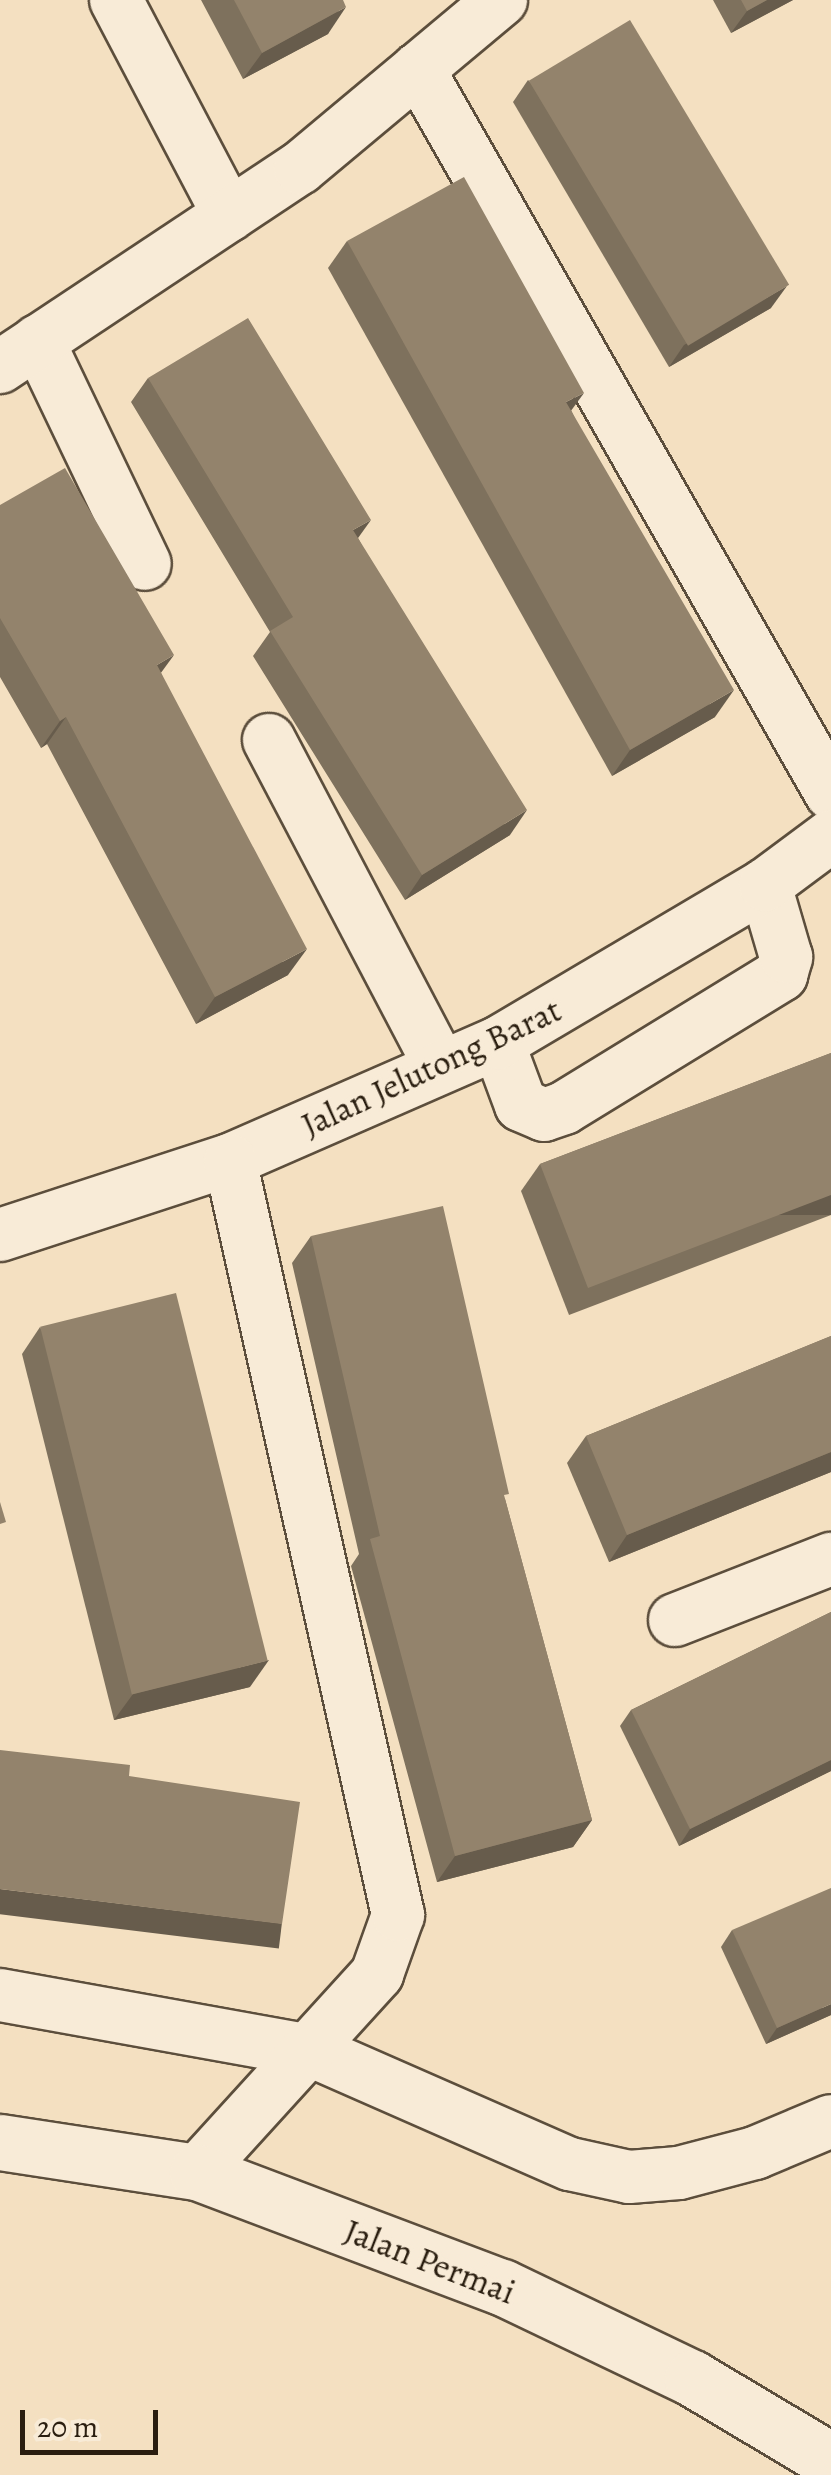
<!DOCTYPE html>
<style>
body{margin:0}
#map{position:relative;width:831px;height:2475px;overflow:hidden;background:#f4e0c1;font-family:Alegreya,serif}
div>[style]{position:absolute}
.roads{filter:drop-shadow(2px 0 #5c4e3c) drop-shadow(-2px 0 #5c4e3c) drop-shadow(0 2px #5c4e3c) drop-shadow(0 -2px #5c4e3c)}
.street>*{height:52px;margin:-26px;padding:0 26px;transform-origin:26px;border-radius:26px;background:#f8ebd7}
.secondary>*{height:55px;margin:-27.5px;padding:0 27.5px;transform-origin:27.5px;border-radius:27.5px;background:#f8ebd7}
.wall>*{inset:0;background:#7e715d}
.shaded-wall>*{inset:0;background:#675c4c;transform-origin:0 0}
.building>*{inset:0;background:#93836c;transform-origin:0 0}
span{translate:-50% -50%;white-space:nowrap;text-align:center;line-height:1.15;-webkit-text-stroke:8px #f8ebd7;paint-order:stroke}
.street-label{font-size:35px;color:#2a1e10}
.scale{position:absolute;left:20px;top:2410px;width:138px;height:45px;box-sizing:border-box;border:5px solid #2a1e10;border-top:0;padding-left:12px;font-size:30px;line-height:35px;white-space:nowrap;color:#2a1e10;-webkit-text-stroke:8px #f8ebd7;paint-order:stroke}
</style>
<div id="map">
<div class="roads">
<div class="street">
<i style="left:116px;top:0;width:243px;rotate:62.3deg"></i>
<i style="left:418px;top:69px;width:834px;rotate:60.3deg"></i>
<i style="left:38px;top:341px;width:247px;rotate:64.4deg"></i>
<i style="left:0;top:367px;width:360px;rotate:-33.6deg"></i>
<i style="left:300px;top:168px;width:262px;rotate:-39.9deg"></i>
<i style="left:269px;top:740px;width:368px;rotate:62.3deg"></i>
<i style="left:498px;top:1043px;width:66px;rotate:69.6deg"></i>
<i style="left:521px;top:1105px;width:25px;rotate:23deg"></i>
<i style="left:544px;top:1115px;width:21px;rotate:-19deg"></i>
<i style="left:564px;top:1108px;width:255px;rotate:-31.5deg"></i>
<i style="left:781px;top:975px;width:19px;rotate:-74deg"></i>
<i style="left:786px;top:957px;width:75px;rotate:-106.3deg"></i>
<i style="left:0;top:1235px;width:242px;rotate:-18.1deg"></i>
<i style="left:230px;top:1160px;width:292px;rotate:-23.6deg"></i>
<i style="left:498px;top:1043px;width:310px;rotate:-30.6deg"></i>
<i style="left:765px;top:885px;width:82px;rotate:-36.6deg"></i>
<i style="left:675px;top:1620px;width:168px;rotate:-21.4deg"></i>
<i style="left:0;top:1995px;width:317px;rotate:10.2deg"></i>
<i style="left:312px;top:2051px;width:282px;rotate:23.7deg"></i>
<i style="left:570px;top:2164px;width:60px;rotate:12.4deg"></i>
<i style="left:629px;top:2177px;width:50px;rotate:-4.6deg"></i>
<i style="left:679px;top:2173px;width:79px;rotate:-14.7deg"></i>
<i style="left:755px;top:2153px;width:82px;rotate:-22.8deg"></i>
<i style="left:197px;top:2172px;width:268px;rotate:-47.7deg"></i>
<i style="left:377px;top:1974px;width:63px;rotate:-70.4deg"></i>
<i style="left:398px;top:1915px;width:773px;rotate:-102.54deg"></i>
</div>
<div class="secondary">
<i style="left:0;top:2142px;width:199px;rotate:8.7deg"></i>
<i style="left:197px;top:2172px;width:326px;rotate:20.7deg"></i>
<i style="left:502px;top:2287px;width:211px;rotate:25.6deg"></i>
<i style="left:692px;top:2378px;width:162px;rotate:30.8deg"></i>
</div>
</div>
<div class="wall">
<i style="clip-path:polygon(201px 0,343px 0,328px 34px,243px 79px)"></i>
<i style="clip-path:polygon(713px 0,793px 0,731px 33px)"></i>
<i style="clip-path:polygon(528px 80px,771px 308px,669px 367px,513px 102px)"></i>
<i style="clip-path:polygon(347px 241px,571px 410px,715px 717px,612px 776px,328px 268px)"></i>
<i style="clip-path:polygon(148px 378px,358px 538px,510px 835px,405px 900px,253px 656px,270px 632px,131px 402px)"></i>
<i style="clip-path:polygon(0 505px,161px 673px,288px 975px,196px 1024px,47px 744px,41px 748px,0 677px)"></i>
<i style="clip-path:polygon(831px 1053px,831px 1215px,569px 1315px,521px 1191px,540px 1164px)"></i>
<i style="clip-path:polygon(311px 1236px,505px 1499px,592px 1820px,573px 1847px,437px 1882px,351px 1566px,359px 1554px,292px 1263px)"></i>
<i style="clip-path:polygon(40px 1327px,250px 1687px,114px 1720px,22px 1354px)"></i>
<i style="clip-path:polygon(831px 1336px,831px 1472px,609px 1562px,567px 1463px,586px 1436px)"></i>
<i style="clip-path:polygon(831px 1612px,831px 1771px,679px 1846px,620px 1726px,631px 1710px)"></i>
<i style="clip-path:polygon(732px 1930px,831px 2015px,766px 2044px,721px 1947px)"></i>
</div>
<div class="shaded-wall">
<i style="clip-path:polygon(767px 0,793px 0,731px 33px,747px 11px)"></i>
<i style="clip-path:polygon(346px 7px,328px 34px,243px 79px,262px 53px)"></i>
<i style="clip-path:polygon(787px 286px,771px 308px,669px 367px,684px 345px)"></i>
<i style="clip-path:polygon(584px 393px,565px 419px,566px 402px)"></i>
<i style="clip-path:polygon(371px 520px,353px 545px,353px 530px)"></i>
<i style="clip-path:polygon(174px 655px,155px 681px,157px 665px)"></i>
<i style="clip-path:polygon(734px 690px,715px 717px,612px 776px,630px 750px)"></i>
<i style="clip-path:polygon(66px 717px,47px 744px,41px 748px,60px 721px)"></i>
<i style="clip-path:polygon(527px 810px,510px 835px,405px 900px,422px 875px)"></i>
<i style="clip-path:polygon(307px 949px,288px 975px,196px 1024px,215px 997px)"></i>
<i style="left:831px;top:1195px;width:20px;height:260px;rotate:90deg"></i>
<i style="clip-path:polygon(831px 1452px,831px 1472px,609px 1562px,627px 1535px)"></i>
<i style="clip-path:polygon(269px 1660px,250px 1687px,114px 1720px,133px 1694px)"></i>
<i style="clip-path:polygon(831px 1760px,831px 1771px,679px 1846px,690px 1829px)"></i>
<i style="clip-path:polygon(592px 1820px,573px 1847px,437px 1882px,455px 1856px)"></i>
<i style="left:0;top:1889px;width:284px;height:25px;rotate:7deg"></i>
<i style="clip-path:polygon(831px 2004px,831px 2015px,766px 2044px,777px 2028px)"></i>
</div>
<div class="building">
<i style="clip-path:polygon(234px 0,343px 0,346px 7px,262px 53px)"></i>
<i style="clip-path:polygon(741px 0,767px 0,747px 11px)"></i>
<i style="left:630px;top:20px;width:309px;height:118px;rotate:59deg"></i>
<i style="clip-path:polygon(464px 177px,584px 393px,566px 402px,734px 690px,630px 750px,347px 241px)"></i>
<i style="clip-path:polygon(248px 318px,371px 520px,353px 530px,527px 810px,422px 875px,270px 631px,293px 617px,148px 378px)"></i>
<i style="clip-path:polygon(65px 468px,174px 655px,157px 665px,307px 949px,215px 997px,66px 717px,60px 721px,0 618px,0 505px)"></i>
<i style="clip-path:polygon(831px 1053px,831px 1195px,588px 1288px,540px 1164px)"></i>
<i style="clip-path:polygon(443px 1206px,509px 1494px,504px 1495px,592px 1820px,455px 1856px,370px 1539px,380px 1536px,311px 1236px)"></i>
<i style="left:176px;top:1293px;width:379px;height:140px;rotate:76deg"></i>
<i style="clip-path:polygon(831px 1336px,831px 1452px,627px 1535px,586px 1436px)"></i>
<i style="clip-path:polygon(0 1502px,6px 1522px,0 1524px)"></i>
<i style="clip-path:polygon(831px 1612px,831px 1760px,690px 1829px,631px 1710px)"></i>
<i style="clip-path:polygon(0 1750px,130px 1765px,129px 1776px,300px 1802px,282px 1924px,0 1889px)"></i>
<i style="clip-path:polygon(831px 1888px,831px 2004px,777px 2028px,732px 1930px)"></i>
</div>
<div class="street-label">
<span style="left:431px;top:1067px;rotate:-25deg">Jalan Jelutong Barat</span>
<span style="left:430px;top:2261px;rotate:21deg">Jalan Permai</span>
</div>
<div class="scale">20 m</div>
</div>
